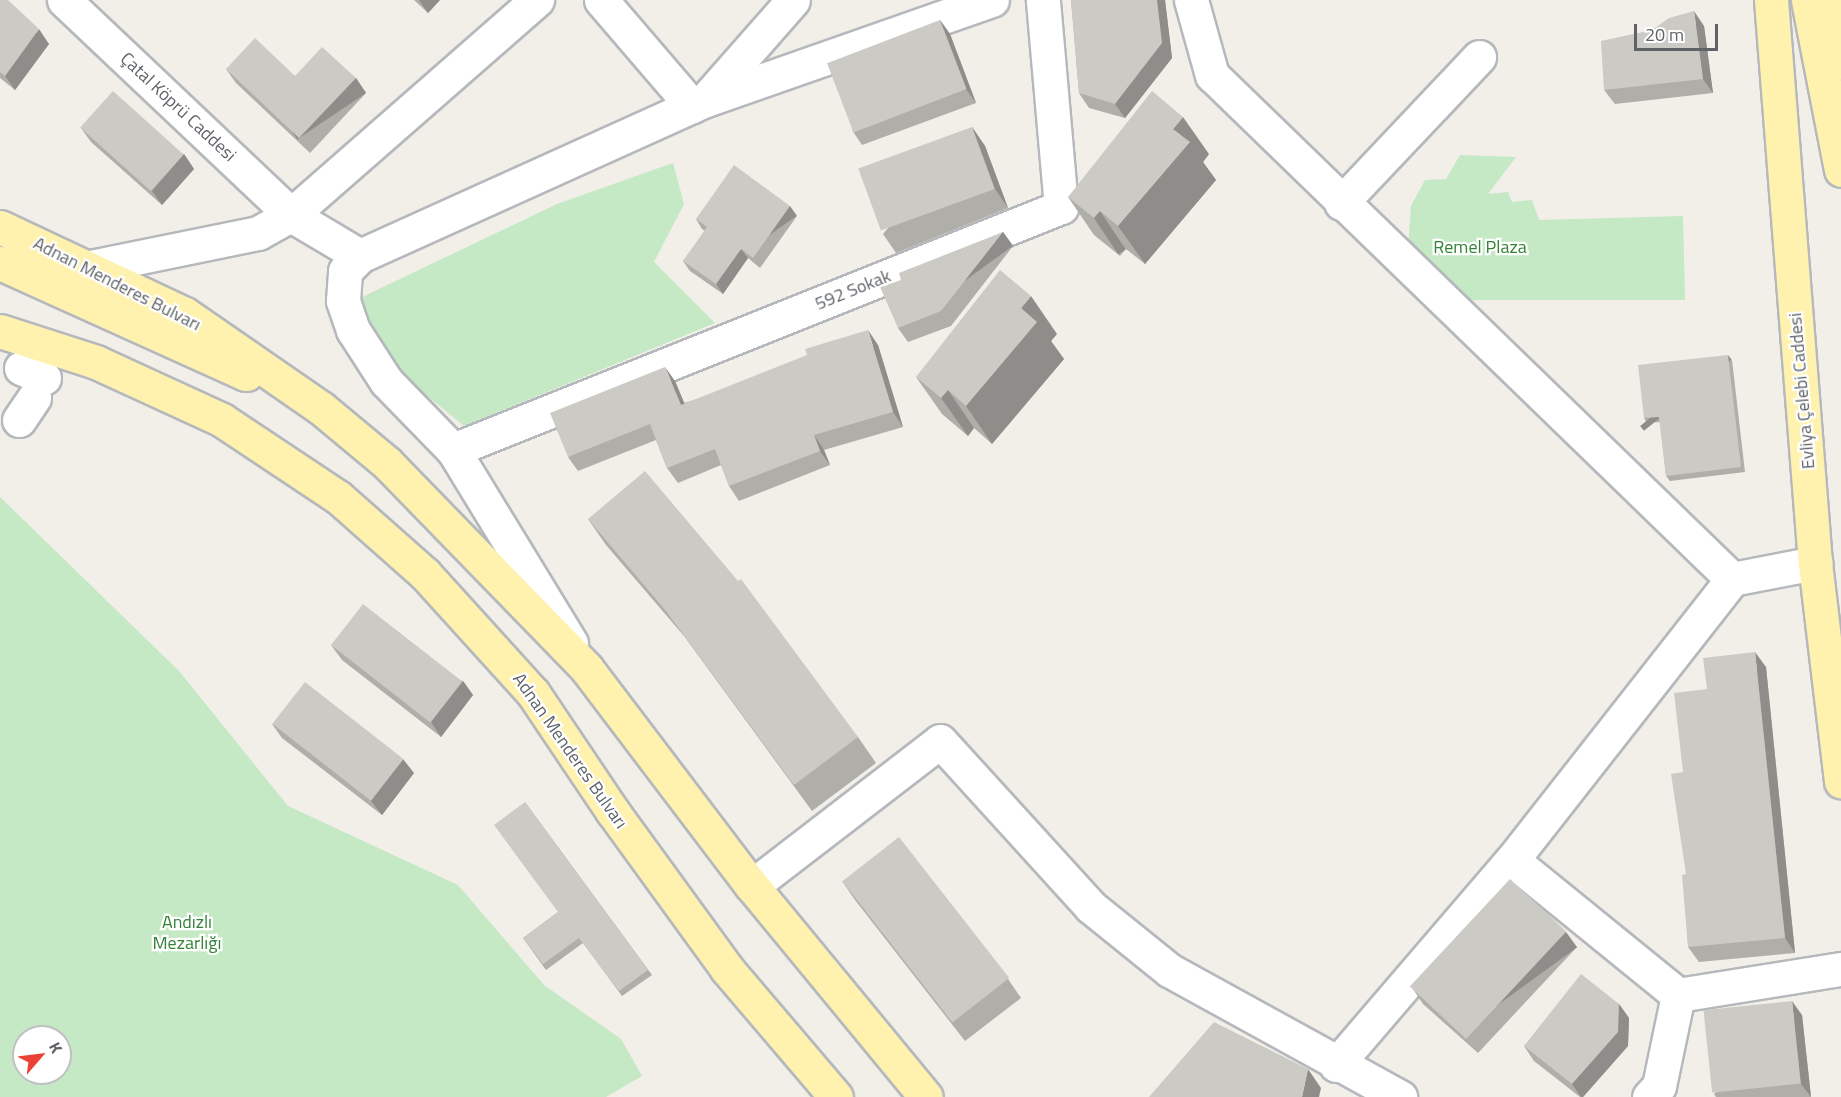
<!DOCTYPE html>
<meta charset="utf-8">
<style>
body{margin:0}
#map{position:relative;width:1841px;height:1097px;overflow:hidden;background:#f1efe8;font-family:"Titillium Web",sans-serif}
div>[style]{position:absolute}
.green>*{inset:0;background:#c5e8c5}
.roads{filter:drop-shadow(2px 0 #b5b8bc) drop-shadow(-2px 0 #b5b8bc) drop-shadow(0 2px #b5b8bc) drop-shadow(0 -2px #b5b8bc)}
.minor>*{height:33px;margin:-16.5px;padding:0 16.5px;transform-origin:16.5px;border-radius:16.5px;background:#fff}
.major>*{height:33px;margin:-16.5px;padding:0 16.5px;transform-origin:16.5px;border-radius:16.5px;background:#fff2af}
.wall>*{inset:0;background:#afaea9}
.shaded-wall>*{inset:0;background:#8f8d8a;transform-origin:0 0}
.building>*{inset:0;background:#cccac5;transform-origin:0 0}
span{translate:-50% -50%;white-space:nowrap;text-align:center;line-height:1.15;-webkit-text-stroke:4.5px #fff;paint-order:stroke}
.street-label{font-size:18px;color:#5f6368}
.park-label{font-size:18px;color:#348238}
.north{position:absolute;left:12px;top:1025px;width:60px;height:60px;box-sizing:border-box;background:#fff;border:2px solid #bfc1c3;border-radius:50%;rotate:62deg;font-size:16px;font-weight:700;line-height:24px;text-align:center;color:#5f6368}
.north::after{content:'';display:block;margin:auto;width:21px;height:27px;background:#ea4335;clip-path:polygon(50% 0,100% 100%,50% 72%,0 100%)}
.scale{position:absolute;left:1634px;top:24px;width:84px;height:27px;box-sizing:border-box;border:3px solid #5f6368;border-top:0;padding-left:8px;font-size:18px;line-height:21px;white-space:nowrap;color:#5f6368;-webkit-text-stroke:4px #fff;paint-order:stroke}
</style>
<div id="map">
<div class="green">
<i style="clip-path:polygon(1460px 155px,1516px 157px,1488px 194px,1508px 192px,1512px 202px,1532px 200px,1539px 220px,1683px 216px,1685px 300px,1457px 300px,1408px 249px,1411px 206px,1425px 180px,1446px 179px)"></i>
<i style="clip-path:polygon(673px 163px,684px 204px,654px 262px,715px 323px,464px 426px,403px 376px,373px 344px,358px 299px,557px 204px)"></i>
<i style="clip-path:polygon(evenodd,0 497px,179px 671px,288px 806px,458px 885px,544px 985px,621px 1039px,642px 1076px,606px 1097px,0 1097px,0 497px,24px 1037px,60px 1037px,60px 1073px,24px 1073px,24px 1037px)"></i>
</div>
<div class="roads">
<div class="minor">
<i style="left:64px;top:0;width:313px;rotate:43.4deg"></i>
<i style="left:291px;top:215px;width:80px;rotate:30.7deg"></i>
<i style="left:601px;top:0;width:140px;rotate:49.4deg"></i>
<i style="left:1191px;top:0;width:78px;rotate:74.4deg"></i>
<i style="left:1212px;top:75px;width:724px;rotate:44.1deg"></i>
<i style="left:707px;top:98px;width:130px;rotate:-48.7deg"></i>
<i style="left:1341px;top:203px;width:201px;rotate:-46.6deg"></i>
<i style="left:86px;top:268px;width:176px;rotate:-11.5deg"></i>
<i style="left:258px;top:233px;width:38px;rotate:-29deg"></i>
<i style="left:291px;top:215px;width:327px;rotate:-41.2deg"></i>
<i style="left:21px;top:368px;width:25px;rotate:23deg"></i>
<i style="left:19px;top:420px;width:27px;rotate:-56deg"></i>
<i style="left:453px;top:450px;width:655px;rotate:-21.79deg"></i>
<i style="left:1061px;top:207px;width:208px;rotate:-95deg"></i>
<i style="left:571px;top:643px;width:226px;rotate:-121.4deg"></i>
<i style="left:453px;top:450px;width:96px;rotate:-134.2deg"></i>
<i style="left:386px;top:381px;width:61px;rotate:-122.9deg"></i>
<i style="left:353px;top:330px;width:31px;rotate:-109deg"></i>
<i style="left:343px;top:301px;width:30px;rotate:-86deg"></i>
<i style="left:345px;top:271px;width:21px;rotate:-45deg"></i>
<i style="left:360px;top:256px;width:380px;rotate:-24.3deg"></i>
<i style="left:706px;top:100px;width:303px;rotate:-19.3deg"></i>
<i style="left:1512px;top:860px;width:214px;rotate:39.1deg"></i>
<i style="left:1678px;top:995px;width:93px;rotate:101.8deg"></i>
<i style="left:1659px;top:1086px;width:15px;rotate:132deg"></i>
<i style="left:752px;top:886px;width:237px;rotate:-37.6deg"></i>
<i style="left:940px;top:741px;width:224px;rotate:47.7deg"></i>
<i style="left:1091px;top:907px;width:100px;rotate:38.9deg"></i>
<i style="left:1169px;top:970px;width:264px;rotate:28.8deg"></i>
<i style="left:1678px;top:995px;width:165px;rotate:-9.1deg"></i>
<i style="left:1336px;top:1065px;width:270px;rotate:-49.4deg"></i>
<i style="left:1512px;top:860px;width:357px;rotate:-51.9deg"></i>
<i style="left:1732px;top:579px;width:85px;rotate:-10.9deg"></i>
</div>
<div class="major">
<i style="left:1771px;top:0;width:565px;rotate:85.53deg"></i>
<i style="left:1815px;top:563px;width:220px;rotate:83.2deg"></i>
<i style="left:1808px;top:0;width:173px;rotate:79deg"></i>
<i style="left:1834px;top:0;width:63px;rotate:86.4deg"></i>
<i style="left:0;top:227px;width:204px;rotate:25.2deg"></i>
<i style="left:185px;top:314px;width:165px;rotate:34.7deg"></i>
<i style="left:321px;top:408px;width:86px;rotate:39.8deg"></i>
<i style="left:387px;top:463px;width:287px;rotate:45.8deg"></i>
<i style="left:587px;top:669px;width:273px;rotate:52.8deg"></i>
<i style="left:752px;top:886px;width:273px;rotate:50.5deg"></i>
<i style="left:0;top:263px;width:270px;rotate:24.3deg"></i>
<i style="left:0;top:331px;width:101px;rotate:17.9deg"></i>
<i style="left:96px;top:362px;width:139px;rotate:24.7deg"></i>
<i style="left:222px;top:420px;width:139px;rotate:33.6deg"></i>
<i style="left:338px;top:497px;width:116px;rotate:41.5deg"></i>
<i style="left:425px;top:574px;width:161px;rotate:47.8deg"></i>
<i style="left:533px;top:693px;width:143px;rotate:56.1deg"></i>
<i style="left:613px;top:812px;width:194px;rotate:54deg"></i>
<i style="left:727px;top:969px;width:168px;rotate:49.6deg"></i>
</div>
</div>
<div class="wall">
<i style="clip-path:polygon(0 0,49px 44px,15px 90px,0 78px)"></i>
<i style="clip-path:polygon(414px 0,440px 0,428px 13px)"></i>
<i style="clip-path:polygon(1071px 0,1165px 0,1172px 58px,1125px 118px,1089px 108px,1079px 93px)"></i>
<i style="clip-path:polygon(940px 20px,950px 34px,976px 103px,862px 145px,852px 130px)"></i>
<i style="clip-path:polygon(1704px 26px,1713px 93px,1615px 104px,1604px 90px,1652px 30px)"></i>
<i style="clip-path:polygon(226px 69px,295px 76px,356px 78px,366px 93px,310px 153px,236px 83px)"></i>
<i style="clip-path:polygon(972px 127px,985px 146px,1008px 208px,896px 253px,883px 234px)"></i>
<i style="clip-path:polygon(81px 128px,184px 154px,194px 169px,162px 205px,91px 142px)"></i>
<i style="clip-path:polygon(1209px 154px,1203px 162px,1216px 180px,1145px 264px,1126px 249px,1120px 256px,1094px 235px,1068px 197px)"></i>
<i style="clip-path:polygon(797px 216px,760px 268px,748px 258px,723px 294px,690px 271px,683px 261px,705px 231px,702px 229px,696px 219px)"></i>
<i style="clip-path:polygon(1003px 232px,1013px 246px,951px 326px,908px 342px,898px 328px,901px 280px)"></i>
<i style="clip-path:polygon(1057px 334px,1051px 341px,1064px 359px,992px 444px,974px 428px,968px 436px,942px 414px,916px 377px)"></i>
<i style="clip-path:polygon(878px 345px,903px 427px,824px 450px,830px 465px,739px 501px,729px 486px,721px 465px,678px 483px,667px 468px,656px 440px,578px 471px,568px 457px,675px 381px,684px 403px)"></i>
<i style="clip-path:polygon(1732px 360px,1745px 472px,1670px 481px,1666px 476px,1660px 422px,1647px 423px,1644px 418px)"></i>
<i style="clip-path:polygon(588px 519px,858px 737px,876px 763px,812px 811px,684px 636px,606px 545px)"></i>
<i style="clip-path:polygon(331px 645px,463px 681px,473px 695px,441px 737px,342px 660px)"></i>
<i style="clip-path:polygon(1766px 667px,1795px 953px,1699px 962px,1688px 947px,1683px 772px,1707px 689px)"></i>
<i style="clip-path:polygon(272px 724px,414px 773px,382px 815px,282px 738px)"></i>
<i style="clip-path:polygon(525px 802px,652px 975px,622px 996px,583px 943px,546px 970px,523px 938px,558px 912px)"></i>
<i style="clip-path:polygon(842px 881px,1008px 979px,1021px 998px,965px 1041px,855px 900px)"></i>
<i style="clip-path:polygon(1577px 947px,1478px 1053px,1423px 1004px,1413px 989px)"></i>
<i style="clip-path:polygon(1619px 1004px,1629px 1018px,1628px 1046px,1583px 1097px,1580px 1097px,1534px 1061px,1524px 1046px)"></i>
<i style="clip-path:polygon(1802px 1015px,1811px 1097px,1716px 1097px,1714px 1094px)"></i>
</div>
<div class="shaded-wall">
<i style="clip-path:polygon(419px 0,440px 0,428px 13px)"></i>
<i style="clip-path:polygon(1157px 0,1165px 0,1172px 58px,1125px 118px,1115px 104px)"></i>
<i style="clip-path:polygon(1694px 11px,1704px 26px,1713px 93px,1703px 79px)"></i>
<i style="clip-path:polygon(940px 20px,950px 34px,976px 103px,966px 89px)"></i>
<i style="clip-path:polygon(39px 29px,49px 44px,15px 90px,5px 76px)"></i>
<i style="left:356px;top:78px;width:18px;height:83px;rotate:56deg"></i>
<i style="clip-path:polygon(1183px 117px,1209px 154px,1203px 162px,1216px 180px,1145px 264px,1118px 226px,1173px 129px)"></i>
<i style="clip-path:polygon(972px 127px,985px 146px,1008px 208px,995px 189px)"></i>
<i style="clip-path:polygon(184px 154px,194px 169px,162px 205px,152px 191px)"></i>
<i style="left:790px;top:206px;width:12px;height:64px;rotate:55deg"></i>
<i style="left:1100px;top:211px;width:46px;height:9px;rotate:56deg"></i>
<i style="left:1003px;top:232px;width:17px;height:100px;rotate:54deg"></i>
<i style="clip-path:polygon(741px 249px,748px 258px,723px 294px,716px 284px)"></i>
<i style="clip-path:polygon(1031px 296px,1057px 334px,1051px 341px,1064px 359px,992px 444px,966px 406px,1021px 308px)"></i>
<i style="clip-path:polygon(868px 330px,878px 345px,903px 427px,893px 412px)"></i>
<i style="left:1728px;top:355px;width:6px;height:113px;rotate:51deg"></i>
<i style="clip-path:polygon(665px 367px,675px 381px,691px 419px,681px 405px)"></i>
<i style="clip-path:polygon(948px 390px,974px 428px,968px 436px,941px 398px)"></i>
<i style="clip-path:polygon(814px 435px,824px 450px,830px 465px,820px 451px)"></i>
<i style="clip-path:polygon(1755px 652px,1766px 667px,1795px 953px,1785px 938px)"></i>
<i style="clip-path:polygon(463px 681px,473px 695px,441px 737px,431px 722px)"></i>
<i style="clip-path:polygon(403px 759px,414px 773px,382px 815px,371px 801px)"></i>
<i style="left:1566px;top:932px;width:19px;height:145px;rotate:54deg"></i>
<i style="clip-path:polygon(1792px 1001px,1802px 1015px,1811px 1097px,1801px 1084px)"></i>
<i style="clip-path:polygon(1619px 1004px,1629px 1018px,1628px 1046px,1583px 1097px,1581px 1097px,1572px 1084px)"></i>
<i style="clip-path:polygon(1308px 1069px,1321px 1088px,1319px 1097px,1302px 1097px)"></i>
</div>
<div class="building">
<i style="clip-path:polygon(0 0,8px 0,39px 29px,5px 76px,0 72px)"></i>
<i style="clip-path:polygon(1071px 0,1157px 0,1162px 43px,1115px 104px,1079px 93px)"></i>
<i style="clip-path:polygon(1694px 11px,1703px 79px,1604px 90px,1601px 41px,1652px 30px,1669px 18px)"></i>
<i style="left:940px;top:20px;width:74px;height:121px;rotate:69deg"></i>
<i style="clip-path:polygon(255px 38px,295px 76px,322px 47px,356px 78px,299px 138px,226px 69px)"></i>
<i style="left:113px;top:91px;width:95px;height:49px;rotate:42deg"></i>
<i style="clip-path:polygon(1152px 91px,1183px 117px,1173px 129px,1190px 142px,1118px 226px,1100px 211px,1094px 218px,1068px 197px)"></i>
<i style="left:972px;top:127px;width:66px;height:121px;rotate:70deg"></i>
<i style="clip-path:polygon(734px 165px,790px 206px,753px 258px,741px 249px,716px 284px,683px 261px,707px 227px,696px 219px)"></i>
<i style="clip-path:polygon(1003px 232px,941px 311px,898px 328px,880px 287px,901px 280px,899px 273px)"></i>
<i style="clip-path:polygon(1000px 270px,1031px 296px,1021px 308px,1037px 322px,966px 406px,948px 390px,941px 398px,916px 377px)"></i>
<i style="clip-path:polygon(868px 330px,893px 412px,814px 435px,820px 451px,729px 486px,715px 449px,667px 468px,650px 424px,568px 457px,550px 413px,665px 367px,681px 405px,807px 355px,805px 349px)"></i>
<i style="clip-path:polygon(1728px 355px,1741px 467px,1666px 476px,1659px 417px,1644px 418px,1638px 365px)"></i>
<i style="clip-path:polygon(645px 471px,738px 581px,741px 579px,858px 737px,794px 785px,666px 611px,588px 519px)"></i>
<i style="left:363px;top:604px;width:126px;height:52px;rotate:38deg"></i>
<i style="clip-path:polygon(1755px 652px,1785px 938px,1688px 947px,1682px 875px,1686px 874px,1671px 774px,1683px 772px,1674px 693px,1707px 689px,1703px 658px)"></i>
<i style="left:305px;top:682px;width:125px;height:53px;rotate:38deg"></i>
<i style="clip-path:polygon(525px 802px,648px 970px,619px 991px,579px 938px,543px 964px,523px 938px,558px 912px,494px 825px)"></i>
<i style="left:899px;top:837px;width:179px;height:72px;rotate:52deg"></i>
<i style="left:1510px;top:879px;width:77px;height:147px;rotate:43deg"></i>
<i style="clip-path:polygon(1581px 974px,1619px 1004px,1618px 1032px,1572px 1084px,1524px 1046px)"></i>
<i style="left:1792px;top:1001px;width:83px;height:89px;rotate:84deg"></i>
<i style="clip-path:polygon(1214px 1022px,1308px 1069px,1302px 1097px,1149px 1097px)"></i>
</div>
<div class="street-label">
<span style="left:178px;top:107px;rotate:43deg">Çatal Köprü Caddesi</span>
<span style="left:117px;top:284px;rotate:27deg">Adnan Menderes Bulvarı</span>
<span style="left:853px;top:290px;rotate:-22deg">592 Sokak</span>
<span style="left:1802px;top:391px;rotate:-95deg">Evliya Çelebi Caddesi</span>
<span style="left:570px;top:751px;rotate:55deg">Adnan Menderes Bulvarı</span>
</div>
<div class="park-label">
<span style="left:1480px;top:247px">Remel Plaza</span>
<span style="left:187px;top:933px">Andızlı<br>Mezarlığı</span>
</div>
<div class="north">K</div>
<div class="scale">20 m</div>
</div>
